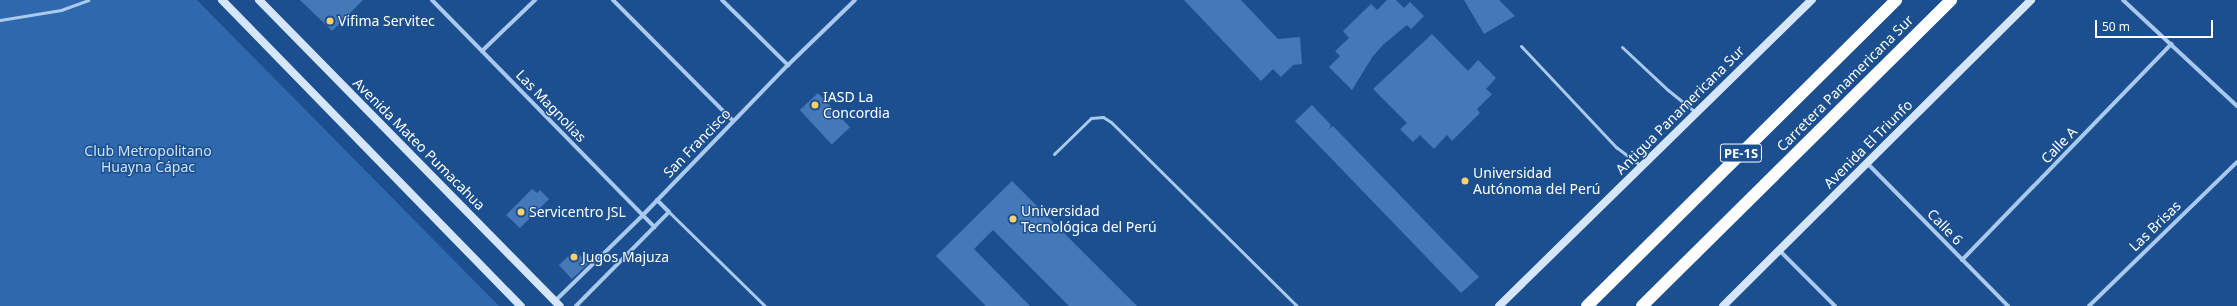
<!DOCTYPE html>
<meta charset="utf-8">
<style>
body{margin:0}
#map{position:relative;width:2237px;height:306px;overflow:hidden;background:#1b4f8f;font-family:"Noto Sans",sans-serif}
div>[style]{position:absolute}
.green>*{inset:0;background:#2e69ad}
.building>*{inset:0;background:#4478b7;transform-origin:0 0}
.service>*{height:3px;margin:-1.5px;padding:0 1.5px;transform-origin:1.5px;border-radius:1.5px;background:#a9c9ee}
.minor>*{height:4px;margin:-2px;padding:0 2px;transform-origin:2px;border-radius:2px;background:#a9c9ee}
.secondary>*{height:8px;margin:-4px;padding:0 4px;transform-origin:4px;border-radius:4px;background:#d6e6fa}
.motorway>*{height:12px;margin:-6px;padding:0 6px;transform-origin:6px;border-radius:6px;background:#fff}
.dots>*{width:11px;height:11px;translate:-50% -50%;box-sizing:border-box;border:2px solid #1b4f8f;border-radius:50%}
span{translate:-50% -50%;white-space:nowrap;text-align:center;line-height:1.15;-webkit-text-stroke:3px #1b4f8f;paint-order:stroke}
.shield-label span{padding:1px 3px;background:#1b4f8f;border:1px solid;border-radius:3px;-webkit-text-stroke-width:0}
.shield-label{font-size:13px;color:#fff;font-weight:700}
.poi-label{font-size:14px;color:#fff}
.left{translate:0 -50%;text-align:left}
.street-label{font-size:14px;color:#fff}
.park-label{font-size:14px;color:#cfe3fa}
.scale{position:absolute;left:2095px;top:20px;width:118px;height:18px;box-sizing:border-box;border:2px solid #fff;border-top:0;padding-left:5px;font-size:12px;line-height:14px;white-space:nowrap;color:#fff;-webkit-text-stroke:3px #1b4f8f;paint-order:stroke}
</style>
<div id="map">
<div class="green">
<i style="clip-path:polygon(0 0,197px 0,499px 306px,0 306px)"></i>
</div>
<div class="building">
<i style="clip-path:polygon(300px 0,363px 0,332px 31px)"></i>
<i style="clip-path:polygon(1184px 0,1241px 0,1278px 39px,1300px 37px,1302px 64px,1293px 65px,1281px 77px,1273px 69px,1261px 81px)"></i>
<i style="clip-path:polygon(1387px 0,1396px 0,1404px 8px,1410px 2px,1424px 16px,1411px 29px,1407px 25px,1384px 44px,1373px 56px,1352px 90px,1329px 67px,1340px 56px,1335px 51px,1349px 38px,1343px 31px,1371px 4px,1377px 10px)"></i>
<i style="clip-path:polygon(1464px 0,1499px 0,1515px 16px,1484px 34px)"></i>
<i style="clip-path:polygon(1432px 34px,1468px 71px,1478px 60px,1496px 78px,1486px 89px,1492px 94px,1477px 109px,1480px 113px,1452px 141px,1447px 135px,1434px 149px,1420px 135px,1413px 142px,1400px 129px,1407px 123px,1373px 89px)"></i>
<i style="left:818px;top:93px;width:47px;height:25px;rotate:47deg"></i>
<i style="clip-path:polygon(1312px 105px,1331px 125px,1329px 129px,1333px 126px,1479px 277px,1461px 293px,1295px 121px)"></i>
<i style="clip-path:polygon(1012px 181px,1137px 306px,1069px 306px,993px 230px,974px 249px,1030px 306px,986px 306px,936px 256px)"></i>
<i style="clip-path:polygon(532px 189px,537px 193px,540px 190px,549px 199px,520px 228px,506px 215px)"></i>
<i style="left:575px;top:250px;width:19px;height:22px;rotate:47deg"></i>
</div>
<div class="service">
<i style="left:0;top:20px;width:62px;rotate:-9.3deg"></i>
<i style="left:61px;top:10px;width:29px;rotate:-20deg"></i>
<i style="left:1521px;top:46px;width:139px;rotate:46.8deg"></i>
<i style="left:1616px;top:147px;width:31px;rotate:37deg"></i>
<i style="left:1622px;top:47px;width:63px;rotate:43.1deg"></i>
<i style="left:1668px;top:90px;width:35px;rotate:39deg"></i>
<i style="left:1054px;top:154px;width:52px;rotate:-44.2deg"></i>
<i style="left:1091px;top:118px;width:12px;rotate:-5deg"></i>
<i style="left:1103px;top:117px;width:9px;rotate:32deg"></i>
<i style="left:1111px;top:122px;width:262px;rotate:44.7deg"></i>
<i style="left:669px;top:212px;width:134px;rotate:44.4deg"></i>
</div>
<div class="minor">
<i style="left:432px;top:0;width:318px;rotate:45.6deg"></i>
<i style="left:613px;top:0;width:170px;rotate:45.2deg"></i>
<i style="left:722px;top:0;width:93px;rotate:44.6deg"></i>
<i style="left:2123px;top:0;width:156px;rotate:42.9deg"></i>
<i style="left:482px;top:51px;width:74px;rotate:-43.9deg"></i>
<i style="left:1867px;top:163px;width:201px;rotate:45.4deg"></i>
<i style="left:1780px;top:251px;width:78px;rotate:45deg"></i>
<i style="left:1962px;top:260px;width:301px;rotate:-45.9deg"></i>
<i style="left:555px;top:301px;width:122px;rotate:-44.3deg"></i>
<i style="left:642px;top:216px;width:210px;rotate:-46deg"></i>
<i style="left:788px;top:65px;width:93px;rotate:-44.1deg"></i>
<i style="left:576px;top:306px;width:132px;rotate:-45.3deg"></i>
<i style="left:669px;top:212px;width:17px;rotate:-135deg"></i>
<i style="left:2089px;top:306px;width:206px;rotate:-44.2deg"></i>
</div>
<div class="secondary">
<i style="left:222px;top:0;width:428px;rotate:45.7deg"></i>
<i style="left:259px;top:0;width:429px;rotate:45.5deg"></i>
<i style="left:1499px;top:306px;width:438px;rotate:-44.4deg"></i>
<i style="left:1723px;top:306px;width:434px;rotate:-44.8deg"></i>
</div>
<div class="motorway">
<i style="left:1587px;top:306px;width:435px;rotate:-44.7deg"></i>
<i style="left:1642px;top:306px;width:435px;rotate:-44.7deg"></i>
</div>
<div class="dots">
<i style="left:330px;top:21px;background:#ffd166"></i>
<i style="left:815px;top:105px;background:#ffd166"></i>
<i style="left:1465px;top:181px;background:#ffd166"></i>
<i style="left:521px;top:212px;background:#ffd166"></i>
<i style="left:1013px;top:219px;background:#ffd166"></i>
<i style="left:574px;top:257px;background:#ffd166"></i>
</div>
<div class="shield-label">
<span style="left:1741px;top:153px">PE-1S</span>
</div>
<div class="poi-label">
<span class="left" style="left:338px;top:21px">Vifima Servitec</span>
<span class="left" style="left:823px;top:105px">IASD La<br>Concordia</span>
<span class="left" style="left:1473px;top:181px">Universidad<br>Autónoma del Perú</span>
<span class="left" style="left:1021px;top:219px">Universidad<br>Tecnológica del Perú</span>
<span class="left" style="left:529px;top:212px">Servicentro JSL</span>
<span class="left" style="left:582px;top:257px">Jugos Majuza</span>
</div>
<div class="street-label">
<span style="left:1845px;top:83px;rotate:-45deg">Carretera Panamericana Sur</span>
<span style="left:551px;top:106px;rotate:46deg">Las Magnolias</span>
<span style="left:1680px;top:110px;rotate:-45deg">Antigua Panamericana Sur</span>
<span style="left:697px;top:143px;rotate:-46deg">San Francisco</span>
<span style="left:419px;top:144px;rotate:45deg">Avenida Mateo Pumacahua</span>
<span style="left:1868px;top:144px;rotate:-45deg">Avenida El Triunfo</span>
<span style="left:2059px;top:145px;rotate:-46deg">Calle A</span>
<span style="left:2155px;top:226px;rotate:-44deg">Las Brisas</span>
<span style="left:1945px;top:227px;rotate:46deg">Calle 6</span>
</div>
<div class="park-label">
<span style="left:148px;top:159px">Club Metropolitano<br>Huayna Cápac</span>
</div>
<div class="scale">50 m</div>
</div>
